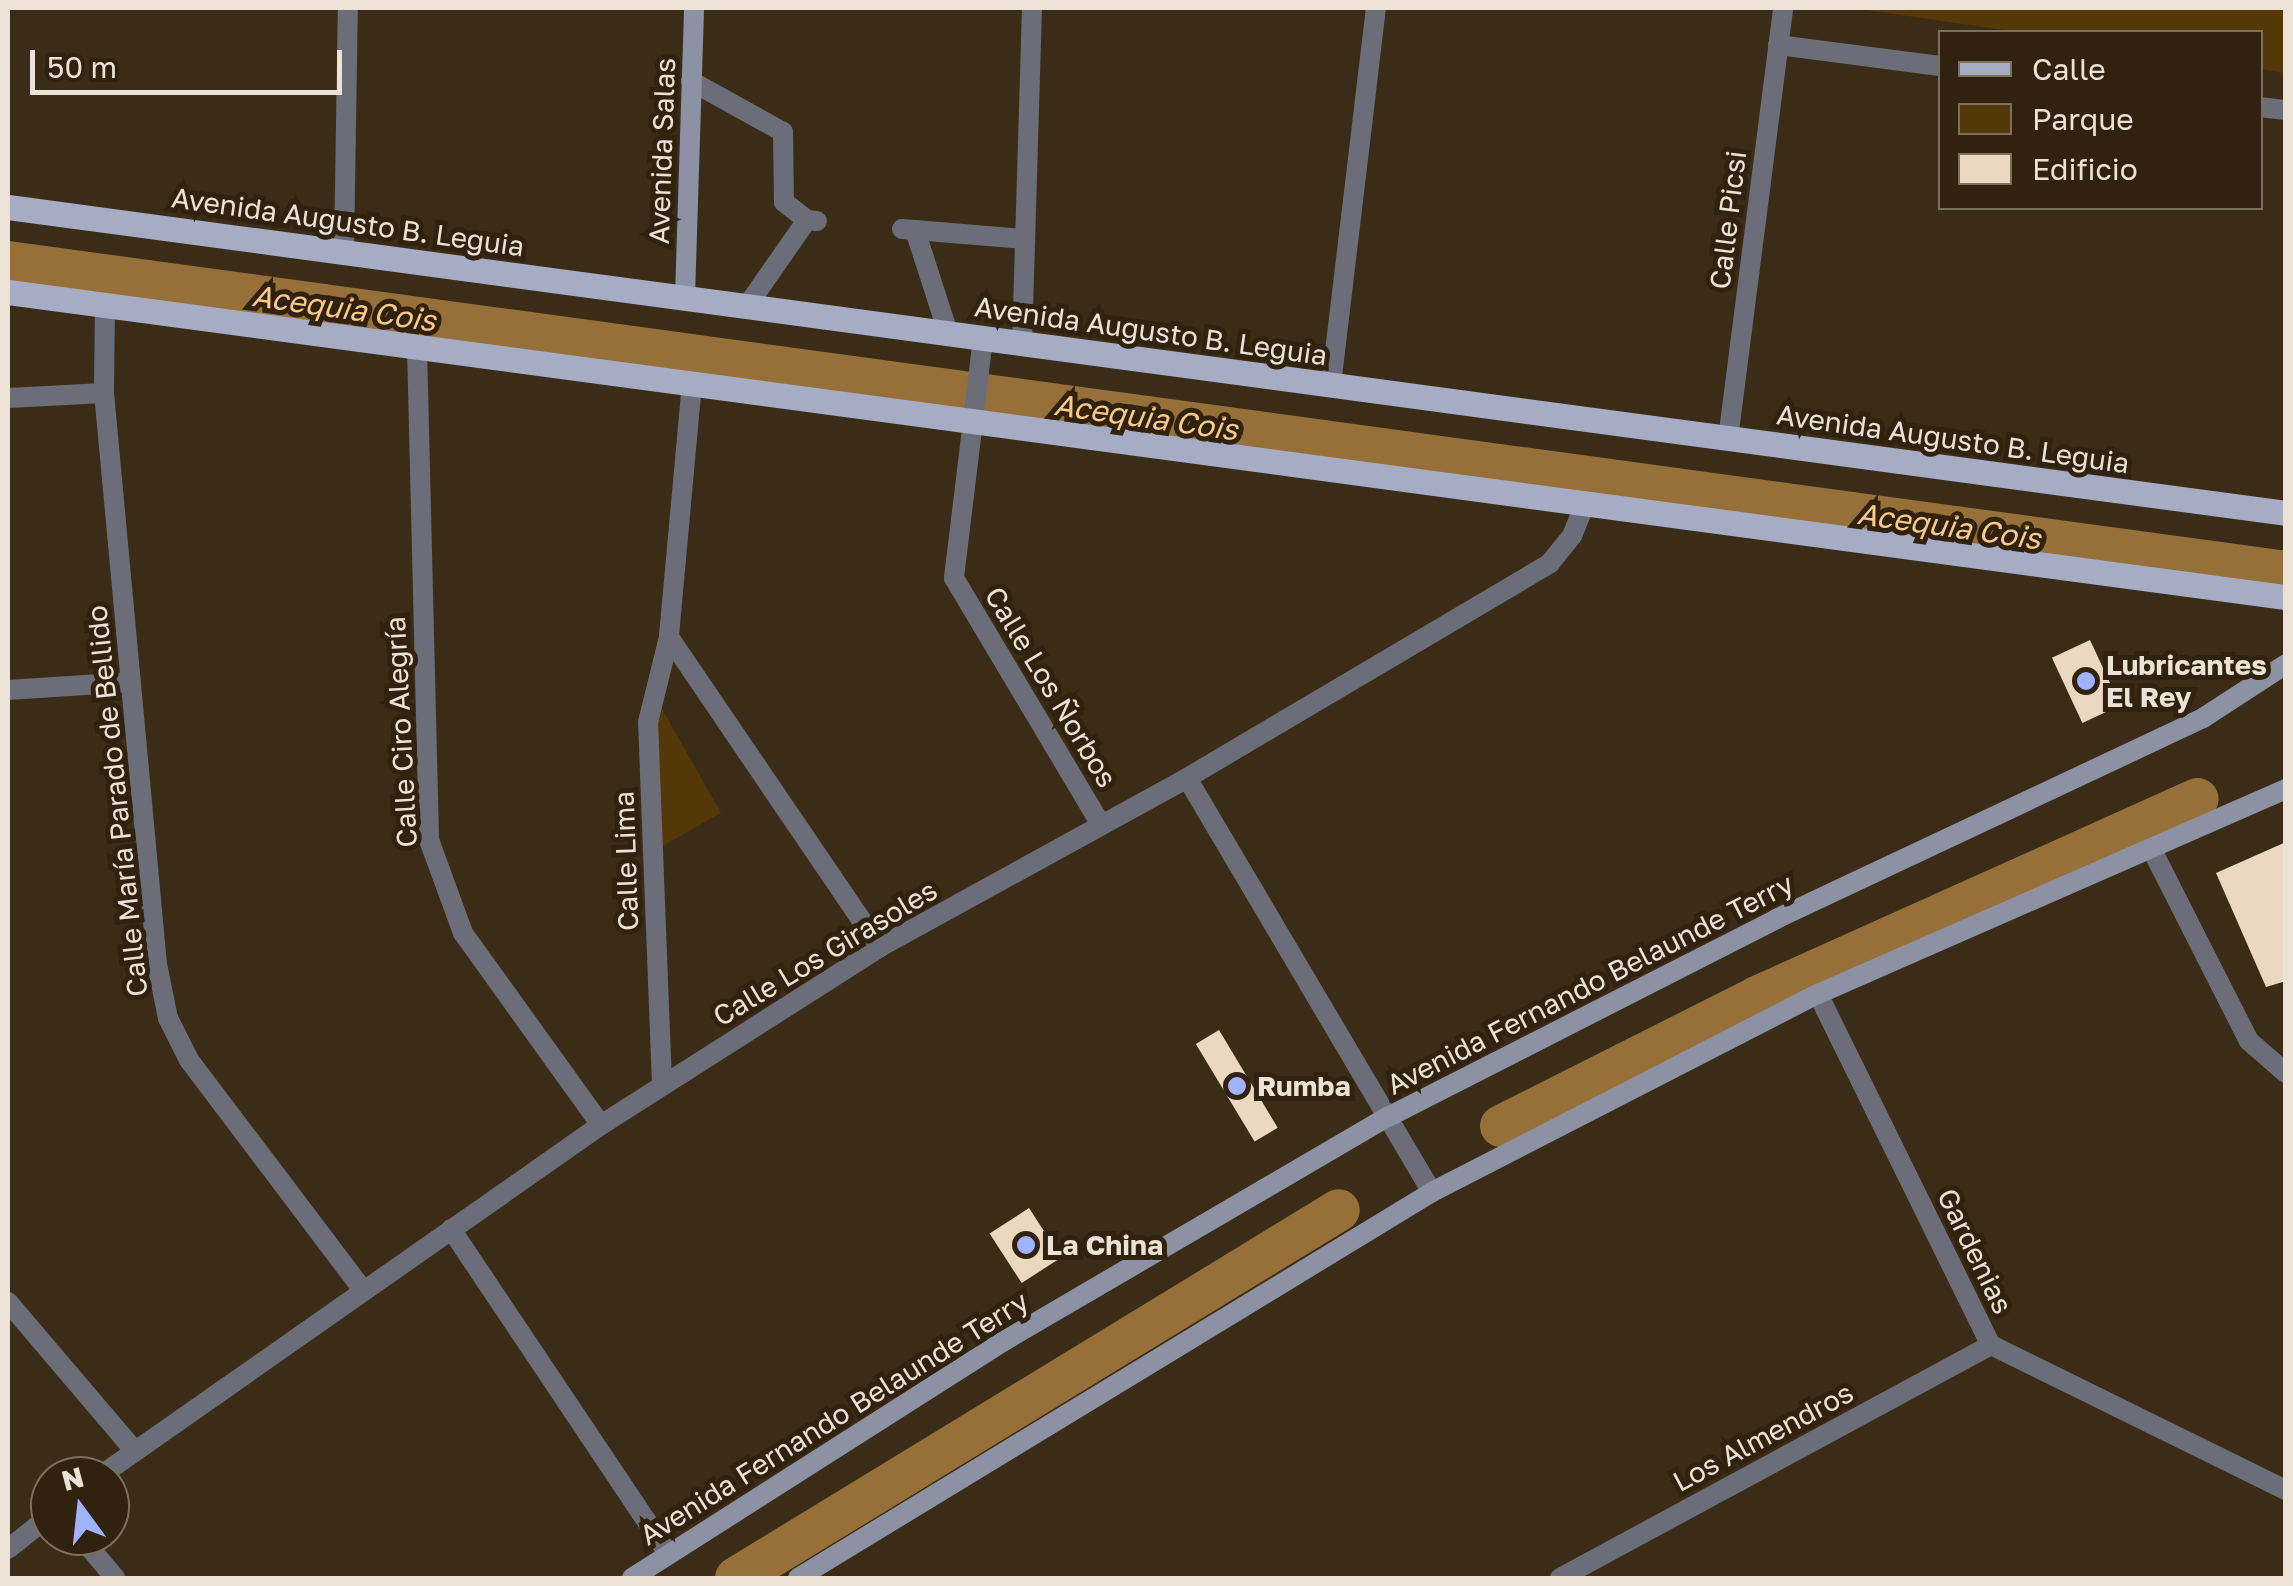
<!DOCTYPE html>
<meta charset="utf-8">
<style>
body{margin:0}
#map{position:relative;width:2293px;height:1586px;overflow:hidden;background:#3b2c18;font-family:"Golos Text",sans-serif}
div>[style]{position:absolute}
.green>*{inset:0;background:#553808}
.canal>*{height:42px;margin:-21px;padding:0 21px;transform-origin:21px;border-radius:21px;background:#967038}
.building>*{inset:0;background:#ebd8c0;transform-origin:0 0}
.lane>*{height:20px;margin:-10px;padding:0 10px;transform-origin:10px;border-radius:10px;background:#6b6e79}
.street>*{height:20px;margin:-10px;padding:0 10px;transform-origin:10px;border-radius:10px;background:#6b6e79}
.secondary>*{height:20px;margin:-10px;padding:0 10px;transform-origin:10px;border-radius:10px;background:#8c91a3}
.primary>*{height:25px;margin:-12.5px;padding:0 12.5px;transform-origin:12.5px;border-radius:12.5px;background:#a6acc3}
.dots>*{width:28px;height:28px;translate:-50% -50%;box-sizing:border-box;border:5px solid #30220e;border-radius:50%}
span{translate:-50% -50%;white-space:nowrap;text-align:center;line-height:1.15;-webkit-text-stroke:10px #30220e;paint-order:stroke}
.street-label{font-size:28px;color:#ece3d6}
.poi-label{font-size:28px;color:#ece3d6;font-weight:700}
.left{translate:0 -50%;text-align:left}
.water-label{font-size:30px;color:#f8ca8c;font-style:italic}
.frame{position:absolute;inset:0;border:10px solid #ece3d6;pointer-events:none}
.legend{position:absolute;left:1938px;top:30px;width:325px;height:180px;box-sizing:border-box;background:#30220e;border:2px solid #7b6f5e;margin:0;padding:12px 18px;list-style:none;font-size:30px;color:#ece3d6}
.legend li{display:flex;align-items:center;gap:20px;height:50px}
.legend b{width:50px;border:2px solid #7b6f5e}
.north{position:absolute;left:30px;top:1456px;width:100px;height:100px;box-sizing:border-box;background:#30220e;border:2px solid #7b6f5e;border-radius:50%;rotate:345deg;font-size:28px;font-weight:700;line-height:40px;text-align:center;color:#ece3d6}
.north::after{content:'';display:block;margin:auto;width:35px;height:45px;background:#a1b3fd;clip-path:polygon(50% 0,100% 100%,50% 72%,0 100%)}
.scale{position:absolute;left:30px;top:50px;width:312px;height:45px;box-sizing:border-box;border:5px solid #ece3d6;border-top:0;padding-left:12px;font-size:30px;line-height:35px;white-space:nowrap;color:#ece3d6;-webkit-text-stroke:8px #30220e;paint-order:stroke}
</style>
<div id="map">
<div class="green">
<i style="clip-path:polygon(1853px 8px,2285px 8px,2285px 73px,2261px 69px,2260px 32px,2018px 32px)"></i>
<i style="clip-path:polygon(661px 707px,721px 813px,659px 848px,656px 710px)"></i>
</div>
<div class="canal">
<i style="left:8px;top:262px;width:2299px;rotate:7.75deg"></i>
<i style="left:1501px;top:1126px;width:287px;rotate:-26.7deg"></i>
<i style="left:1757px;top:997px;width:483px;rotate:-24.2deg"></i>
<i style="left:736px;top:1578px;width:706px;rotate:-31.39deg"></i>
</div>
<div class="building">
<i style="left:2090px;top:640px;width:72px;height:42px;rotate:65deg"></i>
<i style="clip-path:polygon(2286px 842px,2286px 981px,2266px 987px,2216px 873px)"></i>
<i style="left:1219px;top:1030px;width:114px;height:27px;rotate:59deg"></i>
<i style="left:1029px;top:1208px;width:59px;height:47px;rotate:57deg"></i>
</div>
<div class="lane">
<i style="left:691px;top:81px;width:105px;rotate:29deg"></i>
<i style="left:783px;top:132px;width:70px;rotate:89.2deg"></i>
<i style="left:784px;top:202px;width:29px;rotate:38deg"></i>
<i style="left:902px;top:229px;width:13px;rotate:4deg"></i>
<i style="left:915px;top:230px;width:108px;rotate:72.2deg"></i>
<i style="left:915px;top:230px;width:110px;rotate:4.7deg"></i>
<i style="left:747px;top:306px;width:105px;rotate:-55.1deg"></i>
<i style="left:807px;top:220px;width:10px;rotate:6deg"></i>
</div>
<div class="street">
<i style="left:1778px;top:45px;width:163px;rotate:7.4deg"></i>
<i style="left:2260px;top:107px;width:26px;rotate:7deg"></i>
<i style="left:344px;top:252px;width:244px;rotate:-89.1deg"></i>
<i style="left:105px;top:305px;width:88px;rotate:90.7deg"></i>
<i style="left:104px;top:393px;width:573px;rotate:84.7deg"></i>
<i style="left:157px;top:964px;width:55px;rotate:78.5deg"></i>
<i style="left:168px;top:1018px;width:47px;rotate:63.4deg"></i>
<i style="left:189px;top:1060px;width:288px;rotate:52.9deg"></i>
<i style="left:983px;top:338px;width:242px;rotate:96.9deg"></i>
<i style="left:954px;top:578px;width:287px;rotate:59.2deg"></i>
<i style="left:1022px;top:344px;width:336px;rotate:-88.3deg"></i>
<i style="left:417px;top:347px;width:493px;rotate:88.6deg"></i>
<i style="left:429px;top:840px;width:99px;rotate:69.9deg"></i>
<i style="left:463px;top:933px;width:236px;rotate:54.3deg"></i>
<i style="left:692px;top:383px;width:255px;rotate:95.2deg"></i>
<i style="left:669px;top:637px;width:375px;rotate:55.8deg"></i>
<i style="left:1331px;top:385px;width:380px;rotate:-83.2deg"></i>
<i style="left:8px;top:398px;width:96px;rotate:-3deg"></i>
<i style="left:1728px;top:439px;width:434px;rotate:-82.7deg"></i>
<i style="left:8px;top:690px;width:123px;rotate:-3.7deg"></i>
<i style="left:1187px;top:778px;width:481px;rotate:59.4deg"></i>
<i style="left:2151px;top:848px;width:216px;rotate:63.1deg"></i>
<i style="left:2249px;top:1041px;width:49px;rotate:40.9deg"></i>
<i style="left:1818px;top:994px;width:391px;rotate:63.8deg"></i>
<i style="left:1991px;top:1345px;width:329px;rotate:26.2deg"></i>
<i style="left:662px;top:1085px;width:363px;rotate:-92.2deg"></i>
<i style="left:648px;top:722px;width:88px;rotate:-76.1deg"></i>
<i style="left:451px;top:1229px;width:390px;rotate:56.2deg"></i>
<i style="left:8px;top:1302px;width:194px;rotate:49.6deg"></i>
<i style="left:100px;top:1476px;width:612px;rotate:-35.02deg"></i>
<i style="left:601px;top:1125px;width:331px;rotate:-32.5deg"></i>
<i style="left:880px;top:947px;width:350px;rotate:-28.8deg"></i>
<i style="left:1187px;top:778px;width:422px;rotate:-30.6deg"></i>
<i style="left:1550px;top:563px;width:35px;rotate:-51deg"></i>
<i style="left:1572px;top:536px;width:35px;rotate:-68deg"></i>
<i style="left:80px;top:1536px;width:55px;rotate:50.2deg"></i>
<i style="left:8px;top:1549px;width:53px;rotate:-38.2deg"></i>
<i style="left:1560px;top:1578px;width:490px;rotate:-28.4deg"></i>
</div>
<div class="secondary">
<i style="left:685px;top:297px;width:289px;rotate:-88.2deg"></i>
<i style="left:632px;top:1578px;width:441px;rotate:-32.5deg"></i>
<i style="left:1004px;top:1341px;width:445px;rotate:-30.3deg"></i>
<i style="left:1388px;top:1117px;width:436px;rotate:-27deg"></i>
<i style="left:1776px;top:919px;width:472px;rotate:-25.2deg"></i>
<i style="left:2203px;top:718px;width:99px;rotate:-33deg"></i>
<i style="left:798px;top:1578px;width:742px;rotate:-31.33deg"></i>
<i style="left:1432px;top:1192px;width:434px;rotate:-27.2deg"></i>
<i style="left:1818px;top:994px;width:511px;rotate:-23.66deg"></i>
</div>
<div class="primary">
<i style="left:8px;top:207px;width:2298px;rotate:7.65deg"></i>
<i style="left:8px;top:292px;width:2298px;rotate:7.63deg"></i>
</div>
<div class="dots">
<i style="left:2086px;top:681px;background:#a1b3fd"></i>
<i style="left:1237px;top:1086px;background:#a1b3fd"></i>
<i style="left:1026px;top:1245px;background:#a1b3fd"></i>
</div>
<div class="street-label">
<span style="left:662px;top:151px;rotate:-88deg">Avenida Salas</span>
<span style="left:1728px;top:220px;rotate:-83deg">Calle Picsi</span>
<span style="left:348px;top:222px;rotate:8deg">Avenida Augusto B. Leguia</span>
<span style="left:1151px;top:331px;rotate:8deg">Avenida Augusto B. Leguia</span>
<span style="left:1953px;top:439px;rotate:8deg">Avenida Augusto B. Leguia</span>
<span style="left:1051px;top:687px;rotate:59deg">Calle Los Ñorbos</span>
<span style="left:401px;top:732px;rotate:-93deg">Calle Ciro Alegría</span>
<span style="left:117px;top:801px;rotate:-96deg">Calle María Parado de Bellido</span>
<span style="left:626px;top:861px;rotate:-92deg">Calle Lima</span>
<span style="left:825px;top:953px;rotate:-31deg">Calle Los Girasoles</span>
<span style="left:1590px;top:984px;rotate:-27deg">Avenida Fernando Belaunde Terry</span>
<span style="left:1975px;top:1251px;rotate:64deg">Gardenias</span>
<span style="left:834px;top:1418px;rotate:-32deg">Avenida Fernando Belaunde Terry</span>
<span style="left:1763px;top:1437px;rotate:-28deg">Los Almendros</span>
</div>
<div class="poi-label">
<span class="left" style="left:2106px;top:681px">Lubricantes<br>El Rey</span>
<span class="left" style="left:1257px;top:1086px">Rumba</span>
<span class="left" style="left:1046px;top:1245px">La China</span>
</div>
<div class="water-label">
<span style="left:344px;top:308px;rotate:8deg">Acequia Cois</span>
<span style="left:1146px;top:417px;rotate:8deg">Acequia Cois</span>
<span style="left:1949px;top:526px;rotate:8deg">Acequia Cois</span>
</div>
<div class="frame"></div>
<ul class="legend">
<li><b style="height:12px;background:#a6acc3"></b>Calle</li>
<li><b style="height:28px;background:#553808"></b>Parque</li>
<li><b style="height:28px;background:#ebd8c0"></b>Edificio</li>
</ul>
<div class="north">N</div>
<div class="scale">50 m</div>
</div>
